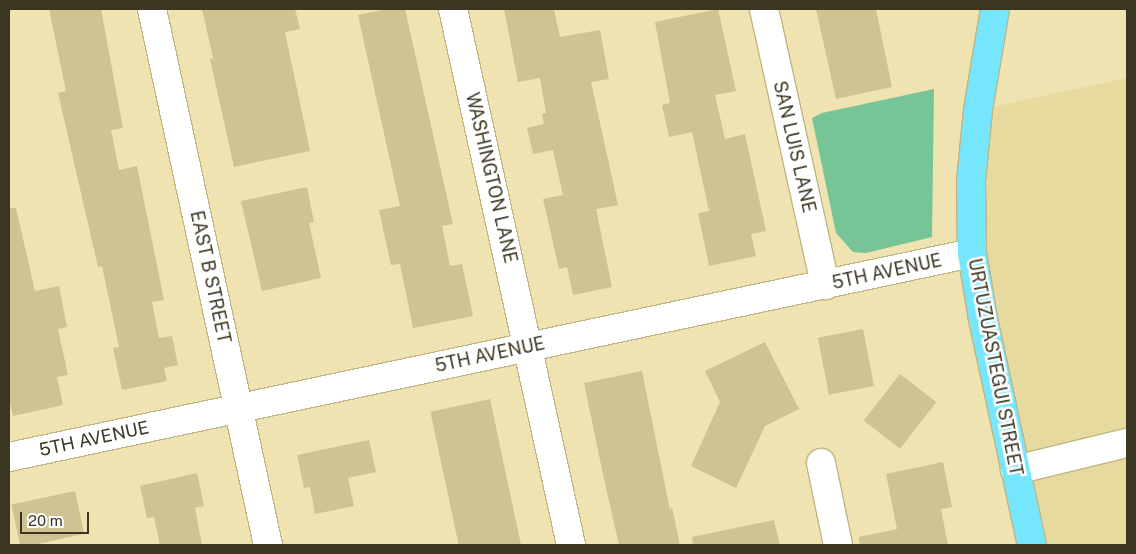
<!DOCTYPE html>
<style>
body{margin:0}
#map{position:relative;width:1136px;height:554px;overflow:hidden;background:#efe4b1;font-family:"Public Sans",sans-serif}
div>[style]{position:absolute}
.built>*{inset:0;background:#e6da9f}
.green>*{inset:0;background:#77c597}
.building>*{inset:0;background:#cec391;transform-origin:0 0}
.roads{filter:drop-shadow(1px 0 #c0b583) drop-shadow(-1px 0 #c0b583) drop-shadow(0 1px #c0b583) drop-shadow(0 -1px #c0b583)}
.minor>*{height:28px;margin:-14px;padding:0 14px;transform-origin:14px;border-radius:14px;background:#fff}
.major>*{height:28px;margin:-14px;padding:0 14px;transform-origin:14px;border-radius:14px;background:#76e6fd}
span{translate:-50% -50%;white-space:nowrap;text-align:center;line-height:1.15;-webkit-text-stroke:5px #fff;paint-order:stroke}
.street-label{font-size:18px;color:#3b3622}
.frame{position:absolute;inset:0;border:10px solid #3b3622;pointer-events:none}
.scale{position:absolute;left:20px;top:512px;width:69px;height:22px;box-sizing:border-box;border:2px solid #3b3622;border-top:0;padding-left:6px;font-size:15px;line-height:18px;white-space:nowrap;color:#3b3622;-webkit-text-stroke:4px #fff;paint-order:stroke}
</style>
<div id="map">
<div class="built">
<i style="clip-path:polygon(1127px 78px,1127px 545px,1032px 545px,983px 319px,978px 110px)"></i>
</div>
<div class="green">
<i style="clip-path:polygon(934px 89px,932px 237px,866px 253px,853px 252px,836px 233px,812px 118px,822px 113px)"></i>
</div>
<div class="building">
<i style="clip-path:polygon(49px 9px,101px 9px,123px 128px,111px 130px,119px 170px,137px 166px,164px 300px,152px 302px,159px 338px,172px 336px,178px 365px,164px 368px,167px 381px,122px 390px,113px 348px,119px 347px,102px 266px,98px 267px,58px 93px,66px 91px)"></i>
<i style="clip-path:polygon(202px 9px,295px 9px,300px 29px,285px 32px,310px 151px,234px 167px,210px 59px,213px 58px)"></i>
<i style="clip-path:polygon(387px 9px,405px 9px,453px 224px,442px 226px,450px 266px,462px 264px,473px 316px,413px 328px,400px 264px,391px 265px,379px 210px,400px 206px,358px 15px)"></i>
<i style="clip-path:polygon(504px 9px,554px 9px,560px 37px,600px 30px,609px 79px,591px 82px,618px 205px,596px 209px,612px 287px,573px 295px,567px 267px,559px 269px,543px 199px,563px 195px,553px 150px,533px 154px,527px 128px,544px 124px,542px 114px,546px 113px,540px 78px,518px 82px)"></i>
<i style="clip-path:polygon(718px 9px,736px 91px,715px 95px,725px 139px,745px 134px,766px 231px,751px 234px,756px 256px,709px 266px,698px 213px,709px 211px,692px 132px,669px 137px,662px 105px,670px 103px,655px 22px)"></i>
<i style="clip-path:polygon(816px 9px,876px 9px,892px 87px,836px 99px)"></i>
<i style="clip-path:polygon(307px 187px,314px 222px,309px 223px,321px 278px,262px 291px,241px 201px)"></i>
<i style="clip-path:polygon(9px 208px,16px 208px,35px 291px,59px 286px,67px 327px,58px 329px,68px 375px,57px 377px,63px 405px,13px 416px,9px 398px)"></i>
<i style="left:863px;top:329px;width:58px;height:46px;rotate:79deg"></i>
<i style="clip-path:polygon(765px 342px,799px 409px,765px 426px,736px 488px,691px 466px,720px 402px,705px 371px)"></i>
<i style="clip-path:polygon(642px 371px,670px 510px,672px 507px,680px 545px,619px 545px,604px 479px,584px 383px)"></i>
<i style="left:900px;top:374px;width:46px;height:59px;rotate:38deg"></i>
<i style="left:490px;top:399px;width:149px;height:61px;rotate:78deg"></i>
<i style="clip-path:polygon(369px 440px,376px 472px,348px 478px,354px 506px,315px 514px,310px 487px,304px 488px,297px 455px)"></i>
<i style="clip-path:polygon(943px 462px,952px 507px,941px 509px,948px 545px,860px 545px,859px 537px,897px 529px,886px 474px)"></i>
<i style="clip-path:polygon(197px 473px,204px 506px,195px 508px,202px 545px,160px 545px,154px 517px,147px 518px,140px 486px)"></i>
<i style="left:75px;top:491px;width:44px;height:65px;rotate:78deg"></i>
<i style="clip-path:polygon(774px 520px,780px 545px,693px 545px,692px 537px)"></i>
</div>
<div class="roads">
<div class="minor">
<i style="left:152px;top:9px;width:548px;rotate:77.79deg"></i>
<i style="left:453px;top:9px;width:549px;rotate:77.58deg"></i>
<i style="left:764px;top:9px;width:283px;rotate:77.5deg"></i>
<i style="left:9px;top:457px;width:984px;rotate:-11.96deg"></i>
<i style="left:821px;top:463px;width:84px;rotate:78.3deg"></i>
<i style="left:1015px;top:470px;width:115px;rotate:-13.6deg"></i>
</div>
<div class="major">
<i style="left:995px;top:9px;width:102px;rotate:99.6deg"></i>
<i style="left:978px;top:110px;width:72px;rotate:95.6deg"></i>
<i style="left:971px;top:182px;width:71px;rotate:89.2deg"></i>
<i style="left:972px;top:253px;width:67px;rotate:80.5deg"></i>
<i style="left:983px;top:319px;width:231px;rotate:77.8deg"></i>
</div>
</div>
<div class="street-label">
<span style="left:794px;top:147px;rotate:77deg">SAN LUIS LANE</span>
<span style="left:491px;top:178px;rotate:77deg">WASHINGTON LANE</span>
<span style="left:887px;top:272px;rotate:-12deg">5TH AVENUE</span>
<span style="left:210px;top:277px;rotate:78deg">EAST B STREET</span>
<span style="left:490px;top:355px;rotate:-12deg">5TH AVENUE</span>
<span style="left:995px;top:367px;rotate:79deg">URTUZUASTEGUI STREET</span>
<span style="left:94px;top:439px;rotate:-12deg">5TH AVENUE</span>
</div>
<div class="frame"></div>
<div class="scale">20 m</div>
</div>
